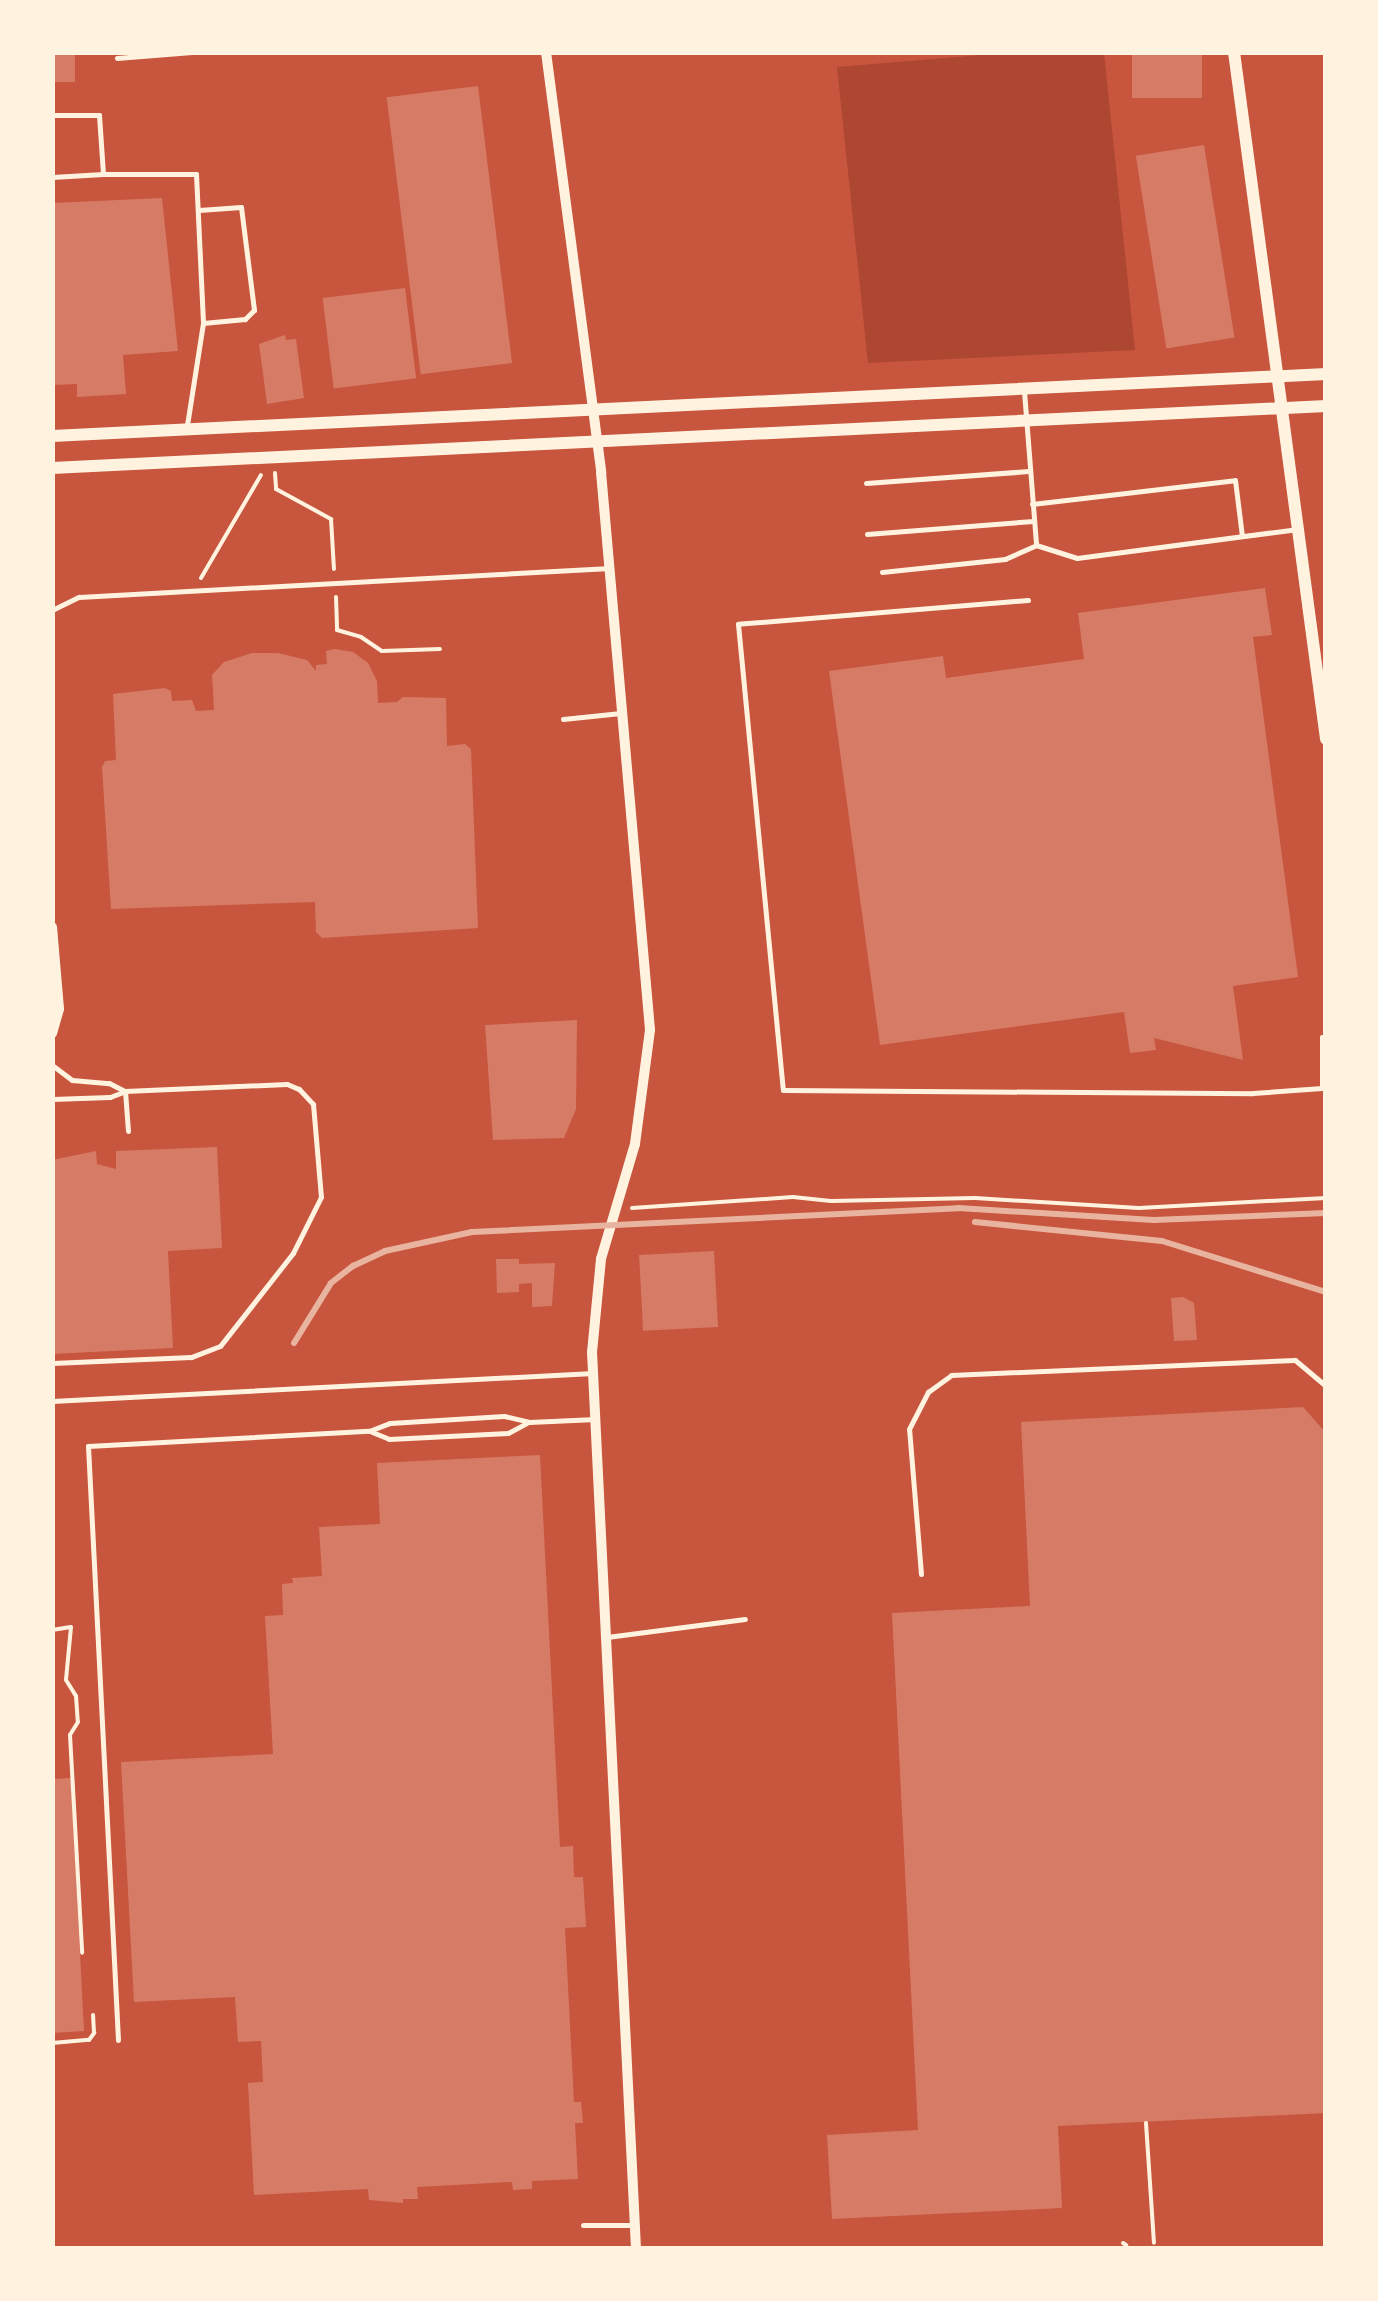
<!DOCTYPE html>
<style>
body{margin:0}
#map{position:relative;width:1378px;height:2301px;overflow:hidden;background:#c8553d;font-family:Montserrat,sans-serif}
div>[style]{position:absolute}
.green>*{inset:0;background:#ae4732}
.building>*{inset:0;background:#d67c66;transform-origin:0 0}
.path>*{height:4px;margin:-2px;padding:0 2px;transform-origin:2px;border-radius:2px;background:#fff3e0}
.service>*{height:5px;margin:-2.5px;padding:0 2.5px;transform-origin:2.5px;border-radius:2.5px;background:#fff3e0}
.minor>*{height:10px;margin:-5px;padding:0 5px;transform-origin:5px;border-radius:5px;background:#fff3e0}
.tertiary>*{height:12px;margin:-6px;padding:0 6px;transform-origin:6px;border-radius:6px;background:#fff3e0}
.rail>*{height:6px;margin:-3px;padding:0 3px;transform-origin:3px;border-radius:3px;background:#e9b49f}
span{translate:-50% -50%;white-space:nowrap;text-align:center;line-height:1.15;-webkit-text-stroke:10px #fff3e0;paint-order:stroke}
.frame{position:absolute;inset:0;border:55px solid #fff3e0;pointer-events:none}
</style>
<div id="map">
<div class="green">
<i style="clip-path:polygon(1017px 52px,1104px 53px,1135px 350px,868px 363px,837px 67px)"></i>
</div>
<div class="building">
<i style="left:52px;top:52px;width:23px;height:30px"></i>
<i style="left:1132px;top:52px;width:70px;height:46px"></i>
<i style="left:478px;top:86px;width:279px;height:92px;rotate:83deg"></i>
<i style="left:1204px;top:145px;width:195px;height:69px;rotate:81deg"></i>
<i style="clip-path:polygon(162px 198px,178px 351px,123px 355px,126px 394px,77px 397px,77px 384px,52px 385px,52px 203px)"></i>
<i style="left:405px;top:288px;width:91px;height:83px;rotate:83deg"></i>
<i style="clip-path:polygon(285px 335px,286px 340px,296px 339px,304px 398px,267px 404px,259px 344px)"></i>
<i style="clip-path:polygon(1265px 588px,1272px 635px,1253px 637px,1298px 977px,1233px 986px,1243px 1060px,1154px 1038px,1156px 1050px,1130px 1053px,1124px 1012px,880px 1045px,829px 671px,943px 656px,946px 678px,1084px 659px,1078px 613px)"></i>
<i style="clip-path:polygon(335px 649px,353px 652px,368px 663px,377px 681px,378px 703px,397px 702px,403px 697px,446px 698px,447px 746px,465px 744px,471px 749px,478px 928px,322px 938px,316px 932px,315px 902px,111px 909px,102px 767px,105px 761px,116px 760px,113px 694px,165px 688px,171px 691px,172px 701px,192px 700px,196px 711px,214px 710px,212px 675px,224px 662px,252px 653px,278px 653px,307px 660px,316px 671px,316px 665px,327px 664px,326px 651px)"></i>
<i style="clip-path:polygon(577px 1020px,576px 1109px,564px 1138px,493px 1140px,485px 1025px)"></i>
<i style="clip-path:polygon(217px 1147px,222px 1248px,168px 1251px,173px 1348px,52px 1354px,52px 1160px,96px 1151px,97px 1164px,116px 1169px,116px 1151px)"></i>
<i style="left:714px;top:1251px;width:76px;height:75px;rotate:87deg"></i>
<i style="clip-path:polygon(496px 1259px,519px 1259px,519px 1264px,555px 1263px,552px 1306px,532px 1307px,532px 1283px,519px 1284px,519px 1292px,497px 1293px)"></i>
<i style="clip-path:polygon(1183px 1297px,1194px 1303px,1197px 1340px,1174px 1341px,1171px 1298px)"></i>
<i style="clip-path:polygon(1303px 1407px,1326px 1433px,1326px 2113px,1058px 2126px,1062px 2208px,832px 2219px,827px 2135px,918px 2130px,892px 1613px,1030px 1606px,1021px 1422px)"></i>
<i style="clip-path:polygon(540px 1455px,560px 1847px,573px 1846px,574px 1877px,583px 1877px,586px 1927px,565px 1928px,574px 2102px,581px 2102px,583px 2123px,575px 2123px,578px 2179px,532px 2181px,532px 2189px,513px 2190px,512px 2182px,417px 2187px,418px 2199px,403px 2199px,403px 2203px,369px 2200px,368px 2189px,254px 2195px,248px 2083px,263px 2082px,261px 2041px,238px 2042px,235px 1997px,134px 2002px,121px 1762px,273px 1754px,265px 1616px,283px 1615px,282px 1584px,293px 1583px,292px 1578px,322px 1576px,319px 1527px,380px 1524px,377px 1463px)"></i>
<i style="clip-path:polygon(71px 1778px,84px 2031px,52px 2033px,52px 1779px)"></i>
</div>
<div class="path">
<i style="left:275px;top:473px;width:16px;rotate:86deg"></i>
<i style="left:276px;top:489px;width:63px;rotate:28.6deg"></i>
<i style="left:331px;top:519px;width:50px;rotate:86.6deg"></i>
<i style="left:201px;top:578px;width:119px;rotate:-59.8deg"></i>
<i style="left:336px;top:597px;width:33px;rotate:88deg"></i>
<i style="left:337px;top:630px;width:25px;rotate:16deg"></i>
<i style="left:361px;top:637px;width:25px;rotate:34deg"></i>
<i style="left:382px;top:651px;width:58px;rotate:-2deg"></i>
<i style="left:632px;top:1208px;width:161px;rotate:-3.9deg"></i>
<i style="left:793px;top:1197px;width:38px;rotate:6deg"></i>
<i style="left:831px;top:1201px;width:144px;rotate:-1.2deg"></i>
<i style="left:975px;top:1198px;width:164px;rotate:3.5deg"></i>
<i style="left:1139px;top:1208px;width:187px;rotate:-3.1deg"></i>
<i style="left:52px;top:1630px;width:19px;rotate:-9deg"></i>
<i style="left:71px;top:1627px;width:53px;rotate:95.4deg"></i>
<i style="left:66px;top:1680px;width:19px;rotate:58deg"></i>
<i style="left:76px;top:1696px;width:26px;rotate:86deg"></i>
<i style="left:78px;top:1722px;width:15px;rotate:122deg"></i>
<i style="left:70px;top:1735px;width:218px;rotate:86.8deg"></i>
<i style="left:52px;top:2043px;width:37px;rotate:-5deg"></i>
<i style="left:89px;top:2040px;width:9px;rotate:-54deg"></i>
<i style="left:94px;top:2033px;width:18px;rotate:-93deg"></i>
<i style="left:1146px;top:2123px;width:120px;rotate:86.2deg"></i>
<i style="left:1123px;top:2243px;width:4px;rotate:34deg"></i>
</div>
<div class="service">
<i style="left:117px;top:58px;width:75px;rotate:-4.6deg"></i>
<i style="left:52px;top:115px;width:47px"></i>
<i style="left:99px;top:115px;width:59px;rotate:86.1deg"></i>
<i style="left:103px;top:174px;width:51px;rotate:176.6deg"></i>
<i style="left:103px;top:174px;width:93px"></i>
<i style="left:196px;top:174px;width:149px;rotate:87.3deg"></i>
<i style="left:203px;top:323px;width:103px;rotate:98.9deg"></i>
<i style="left:199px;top:210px;width:42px;rotate:-4.1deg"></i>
<i style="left:241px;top:207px;width:104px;rotate:82.8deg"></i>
<i style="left:254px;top:310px;width:13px;rotate:135deg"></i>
<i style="left:245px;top:319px;width:42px;rotate:174.6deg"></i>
<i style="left:1024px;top:391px;width:154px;rotate:85.5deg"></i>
<i style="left:1036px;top:545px;width:43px;rotate:17.6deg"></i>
<i style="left:1077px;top:558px;width:221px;rotate:-7.5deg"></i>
<i style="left:866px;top:483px;width:163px;rotate:-4.2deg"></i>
<i style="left:1032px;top:504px;width:204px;rotate:-6.7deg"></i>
<i style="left:1235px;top:480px;width:56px;rotate:82.9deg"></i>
<i style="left:867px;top:534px;width:167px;rotate:-4.5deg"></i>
<i style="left:882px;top:572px;width:124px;rotate:-6deg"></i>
<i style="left:1005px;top:559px;width:34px;rotate:-24deg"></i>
<i style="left:1028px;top:600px;width:291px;rotate:175.3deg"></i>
<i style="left:738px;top:624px;width:468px;rotate:84.5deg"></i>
<i style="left:783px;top:1090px;width:470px;rotate:0.4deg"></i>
<i style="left:1253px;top:1093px;width:69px;rotate:-4.1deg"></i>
<i style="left:1322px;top:1088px;width:51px;rotate:-90deg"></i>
<i style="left:1322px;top:1037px;width:4px"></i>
<i style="left:52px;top:610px;width:30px;rotate:-26deg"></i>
<i style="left:79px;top:597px;width:532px;rotate:-3.13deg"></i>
<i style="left:563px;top:719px;width:58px;rotate:-5.9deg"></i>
<i style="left:52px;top:1065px;width:25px;rotate:37deg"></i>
<i style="left:72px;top:1080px;width:37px;rotate:5deg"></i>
<i style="left:109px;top:1083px;width:18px;rotate:27deg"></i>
<i style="left:125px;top:1091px;width:162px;rotate:-2.5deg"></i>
<i style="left:287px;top:1084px;width:13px;rotate:23deg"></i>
<i style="left:299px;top:1089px;width:21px;rotate:47deg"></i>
<i style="left:313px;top:1104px;width:93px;rotate:85.1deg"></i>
<i style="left:321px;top:1197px;width:63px;rotate:116.6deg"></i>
<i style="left:293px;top:1253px;width:118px;rotate:128.1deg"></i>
<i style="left:220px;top:1346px;width:31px;rotate:159deg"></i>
<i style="left:191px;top:1357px;width:139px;rotate:177.5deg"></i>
<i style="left:125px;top:1091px;width:40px;rotate:85.7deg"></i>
<i style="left:52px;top:1099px;width:58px;rotate:-2deg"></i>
<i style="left:110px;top:1097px;width:14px;rotate:-21deg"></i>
<i style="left:52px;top:1401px;width:542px;rotate:-2.96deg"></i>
<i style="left:372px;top:1432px;width:18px;rotate:22deg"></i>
<i style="left:389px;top:1439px;width:119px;rotate:-2.9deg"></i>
<i style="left:508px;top:1433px;width:21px;rotate:-28deg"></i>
<i style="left:921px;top:1574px;width:145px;rotate:-94.7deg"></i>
<i style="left:909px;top:1429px;width:42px;rotate:-62.8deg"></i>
<i style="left:928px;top:1392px;width:29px;rotate:-36deg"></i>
<i style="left:951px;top:1375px;width:344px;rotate:-2.5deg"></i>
<i style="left:1295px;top:1360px;width:40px;rotate:40deg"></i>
<i style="left:607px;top:1637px;width:139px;rotate:-7.4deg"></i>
<i style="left:118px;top:2040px;width:595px;rotate:-92.89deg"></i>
<i style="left:88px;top:1446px;width:281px;rotate:-3.1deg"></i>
<i style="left:369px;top:1431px;width:22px;rotate:-21deg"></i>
<i style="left:390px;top:1423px;width:114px;rotate:-3.5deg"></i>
<i style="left:504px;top:1416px;width:26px;rotate:13deg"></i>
<i style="left:529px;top:1422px;width:67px;rotate:-2.6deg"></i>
<i style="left:583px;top:2225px;width:52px"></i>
</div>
<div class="minor">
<i style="left:546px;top:52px;width:424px;rotate:82.5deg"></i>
<i style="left:601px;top:472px;width:560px;rotate:84.98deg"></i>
<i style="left:650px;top:1030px;width:115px;rotate:97.5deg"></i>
<i style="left:635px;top:1144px;width:120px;rotate:106.5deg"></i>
<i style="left:601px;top:1259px;width:93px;rotate:95.5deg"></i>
<i style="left:592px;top:1352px;width:897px;rotate:87.19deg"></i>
<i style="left:52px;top:927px;width:82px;rotate:85.1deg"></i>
<i style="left:59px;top:1009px;width:25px;rotate:106deg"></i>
</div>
<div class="tertiary">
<i style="left:1234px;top:52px;width:693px;rotate:82.37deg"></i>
<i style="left:52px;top:436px;width:1276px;rotate:-2.79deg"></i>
<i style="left:52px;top:468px;width:1276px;rotate:-2.79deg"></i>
</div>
<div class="rail">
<i style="left:975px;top:1222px;width:188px;rotate:5.8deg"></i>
<i style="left:1162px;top:1241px;width:172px;rotate:17.3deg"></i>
<i style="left:294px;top:1343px;width:70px;rotate:-58.3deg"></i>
<i style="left:331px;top:1283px;width:28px;rotate:-38deg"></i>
<i style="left:353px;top:1266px;width:35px;rotate:-25deg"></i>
<i style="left:385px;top:1251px;width:89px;rotate:-12.3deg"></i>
<i style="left:472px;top:1232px;width:487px;rotate:-2.8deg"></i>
<i style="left:958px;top:1208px;width:196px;rotate:3.5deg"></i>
<i style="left:1154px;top:1220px;width:172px;rotate:-2.3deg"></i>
</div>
<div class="frame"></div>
</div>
